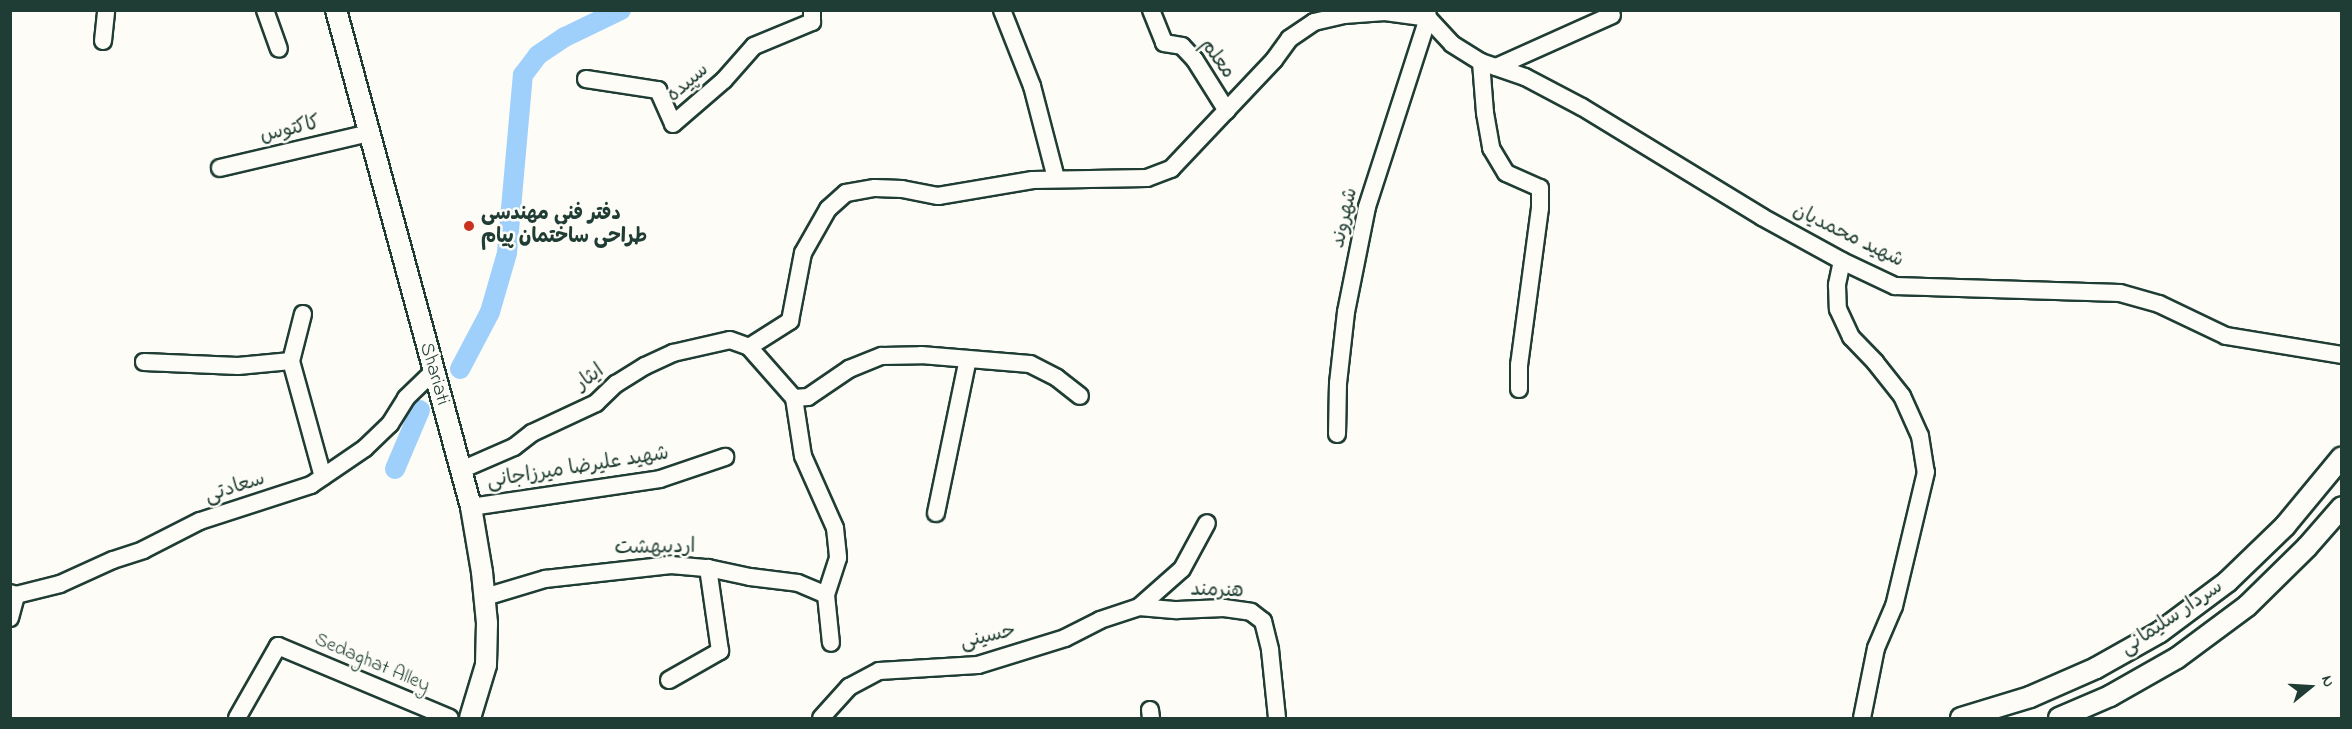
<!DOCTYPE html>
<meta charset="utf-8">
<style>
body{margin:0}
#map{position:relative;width:2352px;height:729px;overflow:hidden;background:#fdfcf7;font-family:"Indie Flower","Playpen Sans Arabic",sans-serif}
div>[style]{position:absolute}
.canal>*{height:20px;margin:-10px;padding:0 10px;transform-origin:10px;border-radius:10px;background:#9ed0fb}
.roads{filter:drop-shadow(2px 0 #1f3d34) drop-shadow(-2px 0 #1f3d34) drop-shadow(0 2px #1f3d34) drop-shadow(0 -2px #1f3d34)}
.minor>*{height:16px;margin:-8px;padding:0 8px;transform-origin:8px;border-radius:8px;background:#fdfcf7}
.tertiary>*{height:20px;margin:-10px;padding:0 10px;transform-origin:10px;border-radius:10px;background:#fdfcf7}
.dots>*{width:16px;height:16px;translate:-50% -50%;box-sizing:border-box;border:3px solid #fdfcf7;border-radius:50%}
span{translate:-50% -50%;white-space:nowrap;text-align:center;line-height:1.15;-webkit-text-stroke:5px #fdfcf7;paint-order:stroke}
.street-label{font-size:20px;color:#1f3d34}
.poi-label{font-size:20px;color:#1f3d34;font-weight:700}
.left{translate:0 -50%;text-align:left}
.frame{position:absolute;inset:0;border:12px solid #1f3d34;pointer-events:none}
.north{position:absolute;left:2280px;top:657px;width:60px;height:60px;-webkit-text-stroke:4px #fdfcf7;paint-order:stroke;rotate:72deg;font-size:16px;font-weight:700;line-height:24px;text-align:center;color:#1f3d34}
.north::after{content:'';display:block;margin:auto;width:21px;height:27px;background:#1f3d34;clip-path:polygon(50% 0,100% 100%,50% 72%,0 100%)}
</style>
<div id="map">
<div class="canal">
<i style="left:460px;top:369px;width:64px;rotate:-62.2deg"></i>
<i style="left:490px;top:312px;width:61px;rotate:-73.9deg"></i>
<i style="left:507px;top:253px;width:179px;rotate:-84.9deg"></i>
<i style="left:523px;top:75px;width:25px;rotate:-53deg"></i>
<i style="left:538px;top:55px;width:32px;rotate:-34deg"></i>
<i style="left:565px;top:37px;width:62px;rotate:-25.7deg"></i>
<i style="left:395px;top:469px;width:64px;rotate:-67deg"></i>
</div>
<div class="roads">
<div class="minor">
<i style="left:265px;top:10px;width:41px;rotate:70.3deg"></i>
<i style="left:1002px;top:10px;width:82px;rotate:68.5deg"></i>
<i style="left:1032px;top:86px;width:95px;rotate:75.4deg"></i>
<i style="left:1151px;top:10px;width:35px;rotate:68deg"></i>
<i style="left:1164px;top:43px;width:18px;rotate:9deg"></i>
<i style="left:1182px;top:46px;width:19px;rotate:47deg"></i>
<i style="left:1195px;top:60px;width:60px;rotate:57.9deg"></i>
<i style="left:1427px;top:10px;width:8px;rotate:83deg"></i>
<i style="left:1428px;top:18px;width:35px;rotate:47deg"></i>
<i style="left:1452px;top:44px;width:34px;rotate:32deg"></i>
<i style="left:1481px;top:62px;width:46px;rotate:18.8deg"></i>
<i style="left:1525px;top:77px;width:64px;rotate:27.8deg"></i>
<i style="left:1582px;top:107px;width:211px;rotate:31.4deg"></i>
<i style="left:1762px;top:217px;width:91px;rotate:28.8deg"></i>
<i style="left:1842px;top:261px;width:59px;rotate:25.3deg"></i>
<i style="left:1895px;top:286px;width:225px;rotate:1.8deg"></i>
<i style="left:2120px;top:293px;width:41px;rotate:15.8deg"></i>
<i style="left:2159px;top:304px;width:74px;rotate:25.5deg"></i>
<i style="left:2226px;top:336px;width:118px;rotate:9.3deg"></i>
<i style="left:103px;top:41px;width:31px;rotate:-84deg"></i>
<i style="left:1481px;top:62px;width:51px;rotate:85.5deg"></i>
<i style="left:1485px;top:113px;width:36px;rotate:80deg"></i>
<i style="left:1491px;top:148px;width:29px;rotate:59deg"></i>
<i style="left:1506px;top:173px;width:37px;rotate:24deg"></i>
<i style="left:1540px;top:188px;width:20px;rotate:90deg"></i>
<i style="left:1540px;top:208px;width:158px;rotate:97.6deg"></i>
<i style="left:1519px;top:365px;width:24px;rotate:90deg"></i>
<i style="left:1496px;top:67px;width:127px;rotate:-24.1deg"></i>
<i style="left:586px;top:79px;width:73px;rotate:8.7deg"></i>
<i style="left:658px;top:90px;width:37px;rotate:66deg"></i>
<i style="left:673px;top:124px;width:67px;rotate:-40.8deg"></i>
<i style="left:724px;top:80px;width:45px;rotate:-48.6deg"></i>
<i style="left:754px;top:46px;width:63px;rotate:-22.5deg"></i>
<i style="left:812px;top:22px;width:12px;rotate:-90deg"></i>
<i style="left:220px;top:168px;width:153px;rotate:-13.2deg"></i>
<i style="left:1842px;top:261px;width:25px;rotate:102deg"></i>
<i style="left:1837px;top:285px;width:24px;rotate:88deg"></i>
<i style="left:1838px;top:309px;width:31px;rotate:65deg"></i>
<i style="left:1851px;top:337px;width:35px;rotate:46deg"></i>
<i style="left:1875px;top:362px;width:43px;rotate:51.5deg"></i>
<i style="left:1902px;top:396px;width:44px;rotate:65.8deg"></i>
<i style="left:1920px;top:436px;width:36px;rotate:81deg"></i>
<i style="left:1926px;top:472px;width:138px;rotate:103.4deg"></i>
<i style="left:1894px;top:606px;width:46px;rotate:113.2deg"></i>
<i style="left:1876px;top:648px;width:71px;rotate:101.3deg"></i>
<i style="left:303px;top:314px;width:49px;rotate:104.3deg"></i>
<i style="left:291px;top:361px;width:120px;rotate:74.6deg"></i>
<i style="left:749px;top:347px;width:49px;rotate:-32.4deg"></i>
<i style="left:790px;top:321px;width:69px;rotate:-79.2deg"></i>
<i style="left:803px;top:253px;width:51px;rotate:-60.4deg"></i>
<i style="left:828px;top:209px;width:24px;rotate:-42deg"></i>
<i style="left:846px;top:193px;width:29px;rotate:-10deg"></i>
<i style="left:875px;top:188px;width:27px;rotate:2deg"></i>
<i style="left:902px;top:189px;width:37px;rotate:11deg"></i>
<i style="left:938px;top:196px;width:96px;rotate:-9.6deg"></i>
<i style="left:1033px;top:180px;width:114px;rotate:-1deg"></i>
<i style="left:1147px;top:178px;width:26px;rotate:-21deg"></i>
<i style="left:1171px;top:169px;width:150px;rotate:-46.6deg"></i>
<i style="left:1274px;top:60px;width:26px;rotate:-54deg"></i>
<i style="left:1289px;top:39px;width:30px;rotate:-34deg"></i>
<i style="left:1314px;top:22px;width:31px;rotate:-13deg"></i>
<i style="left:1344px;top:15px;width:41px;rotate:-4.2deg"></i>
<i style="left:1385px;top:12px;width:43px;rotate:7.9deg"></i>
<i style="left:1428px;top:18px;width:199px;rotate:107.9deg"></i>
<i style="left:1367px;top:207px;width:107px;rotate:101.3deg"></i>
<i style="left:1346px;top:312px;width:71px;rotate:96.4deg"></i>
<i style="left:1338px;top:383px;width:51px;rotate:91.1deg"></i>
<i style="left:749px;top:347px;width:68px;rotate:48.6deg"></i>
<i style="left:794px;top:398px;width:14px;rotate:-4deg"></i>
<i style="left:808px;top:397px;width:50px;rotate:-34.3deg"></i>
<i style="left:849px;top:369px;width:35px;rotate:-22deg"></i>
<i style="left:882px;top:356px;width:39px;rotate:-1deg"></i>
<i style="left:921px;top:355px;width:109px;rotate:4.7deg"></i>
<i style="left:1030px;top:364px;width:30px;rotate:27deg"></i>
<i style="left:1057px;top:378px;width:29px;rotate:38deg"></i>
<i style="left:144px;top:362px;width:94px;rotate:2.4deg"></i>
<i style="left:238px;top:366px;width:53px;rotate:-5.4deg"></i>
<i style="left:794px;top:398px;width:59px;rotate:81.2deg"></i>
<i style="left:803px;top:456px;width:79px;rotate:66deg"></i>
<i style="left:835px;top:528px;width:30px;rotate:84deg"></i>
<i style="left:838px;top:558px;width:39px;rotate:108deg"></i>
<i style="left:826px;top:595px;width:48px;rotate:84.1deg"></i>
<i style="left:461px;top:470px;width:58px;rotate:-23.5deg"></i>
<i style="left:514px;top:447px;width:23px;rotate:-38deg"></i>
<i style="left:532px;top:433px;width:71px;rotate:-25.1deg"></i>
<i style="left:596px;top:403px;width:28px;rotate:-44deg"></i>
<i style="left:616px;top:384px;width:34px;rotate:-32deg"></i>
<i style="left:645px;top:366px;width:31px;rotate:-25deg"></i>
<i style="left:673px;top:353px;width:58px;rotate:-12.8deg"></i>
<i style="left:730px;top:340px;width:20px;rotate:20deg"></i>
<i style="left:471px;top:507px;width:191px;rotate:-8.4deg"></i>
<i style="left:660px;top:479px;width:69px;rotate:-18.7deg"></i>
<i style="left:936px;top:513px;width:157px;rotate:-78.3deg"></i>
<i style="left:10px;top:593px;width:6px;rotate:18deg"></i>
<i style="left:16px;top:595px;width:45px;rotate:-14deg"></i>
<i style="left:60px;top:584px;width:58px;rotate:-24.4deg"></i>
<i style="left:113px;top:560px;width:32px;rotate:-18deg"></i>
<i style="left:143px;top:550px;width:64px;rotate:-27deg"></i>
<i style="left:200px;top:521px;width:117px;rotate:-18deg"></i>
<i style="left:311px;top:485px;width:65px;rotate:-34.4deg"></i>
<i style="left:365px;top:448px;width:35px;rotate:-44deg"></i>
<i style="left:390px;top:424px;width:31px;rotate:-58deg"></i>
<i style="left:406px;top:398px;width:37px;rotate:-44deg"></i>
<i style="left:485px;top:597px;width:63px;rotate:-16.7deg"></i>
<i style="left:545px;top:579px;width:127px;rotate:-6.3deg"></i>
<i style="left:671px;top:565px;width:37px;rotate:5deg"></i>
<i style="left:708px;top:568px;width:43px;rotate:12.1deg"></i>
<i style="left:750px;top:577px;width:48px;rotate:7.1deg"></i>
<i style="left:798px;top:583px;width:30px;rotate:23deg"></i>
<i style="left:1139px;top:607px;width:38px;rotate:5deg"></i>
<i style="left:1177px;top:610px;width:47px;rotate:-2.4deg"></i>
<i style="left:1224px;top:608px;width:27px;rotate:8deg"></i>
<i style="left:1251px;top:612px;width:15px;rotate:37deg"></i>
<i style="left:1263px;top:621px;width:30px;rotate:76deg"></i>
<i style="left:1270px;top:650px;width:68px;rotate:84.1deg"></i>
<i style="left:10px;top:618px;width:24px;rotate:-75deg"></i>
<i style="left:669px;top:680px;width:59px;rotate:-29.6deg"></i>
<i style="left:720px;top:651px;width:84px;rotate:-98.2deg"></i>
<i style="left:1150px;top:710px;width:8px;rotate:83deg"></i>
<i style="left:237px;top:718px;width:83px;rotate:-60.3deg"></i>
<i style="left:278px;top:646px;width:186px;rotate:22.7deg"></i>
<i style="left:821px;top:718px;width:42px;rotate:-47.9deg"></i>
<i style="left:849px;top:687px;width:34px;rotate:-28deg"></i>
<i style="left:879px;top:671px;width:99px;rotate:-3.5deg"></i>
<i style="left:978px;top:665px;width:91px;rotate:-17.2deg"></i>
<i style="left:1065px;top:638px;width:39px;rotate:-27deg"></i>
<i style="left:1100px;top:620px;width:41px;rotate:-18.4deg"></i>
<i style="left:1139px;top:607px;width:57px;rotate:-41.5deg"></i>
<i style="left:1182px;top:569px;width:52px;rotate:-61.5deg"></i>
</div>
<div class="tertiary">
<i style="left:336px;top:10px;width:515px;rotate:74.8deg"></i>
<i style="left:471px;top:507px;width:66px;rotate:80.4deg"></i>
<i style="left:482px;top:572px;width:51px;rotate:84.4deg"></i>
<i style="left:487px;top:623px;width:42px;rotate:91.4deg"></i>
<i style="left:486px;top:665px;width:55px;rotate:106.8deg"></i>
<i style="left:1961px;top:718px;width:72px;rotate:-16.9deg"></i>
<i style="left:2030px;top:697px;width:72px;rotate:-23.7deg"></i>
<i style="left:2096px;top:668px;width:73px;rotate:-29.4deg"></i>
<i style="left:2160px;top:632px;width:84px;rotate:-36.7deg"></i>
<i style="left:2227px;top:582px;width:81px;rotate:-44deg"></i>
<i style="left:2285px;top:526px;width:89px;rotate:-50.4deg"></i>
<i style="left:2059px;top:718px;width:56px;rotate:-23.3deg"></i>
<i style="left:2110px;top:696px;width:77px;rotate:-29.6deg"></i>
<i style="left:2177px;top:658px;width:87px;rotate:-36.6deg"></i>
<i style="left:2247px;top:606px;width:84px;rotate:-44.5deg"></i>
<i style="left:2307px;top:547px;width:53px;rotate:-48.8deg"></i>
</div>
</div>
<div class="dots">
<i style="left:469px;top:226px;background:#c8321e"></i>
</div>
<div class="street-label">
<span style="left:1217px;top:59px;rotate:54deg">معلم</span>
<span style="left:688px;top:83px;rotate:-41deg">سپیده</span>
<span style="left:290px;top:130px;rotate:-13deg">کاکتوس</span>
<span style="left:1345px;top:218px;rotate:-77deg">شهروند</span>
<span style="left:1848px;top:236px;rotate:26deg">شهید محمدیان</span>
<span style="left:434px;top:374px;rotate:74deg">Shariati</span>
<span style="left:590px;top:378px;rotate:-36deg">ایثار</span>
<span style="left:578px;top:468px;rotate:-9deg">شهید علیرضا میرزاجانی</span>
<span style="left:235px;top:488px;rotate:-18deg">سعادتی</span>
<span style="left:655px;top:548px;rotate:-1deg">اردیبهشت</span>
<span style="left:1217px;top:591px;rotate:2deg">هنرمند</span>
<span style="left:2172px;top:618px;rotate:-34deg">سردار سلیمانی</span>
<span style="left:988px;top:637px;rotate:-13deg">حسینی</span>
<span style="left:372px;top:663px;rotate:23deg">Sedaghat Alley</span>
</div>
<div class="poi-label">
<span class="left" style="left:481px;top:226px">دفتر فنی مهندسی<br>طراحی ساختمان پیام</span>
</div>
<div class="frame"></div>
<div class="north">N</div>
</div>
